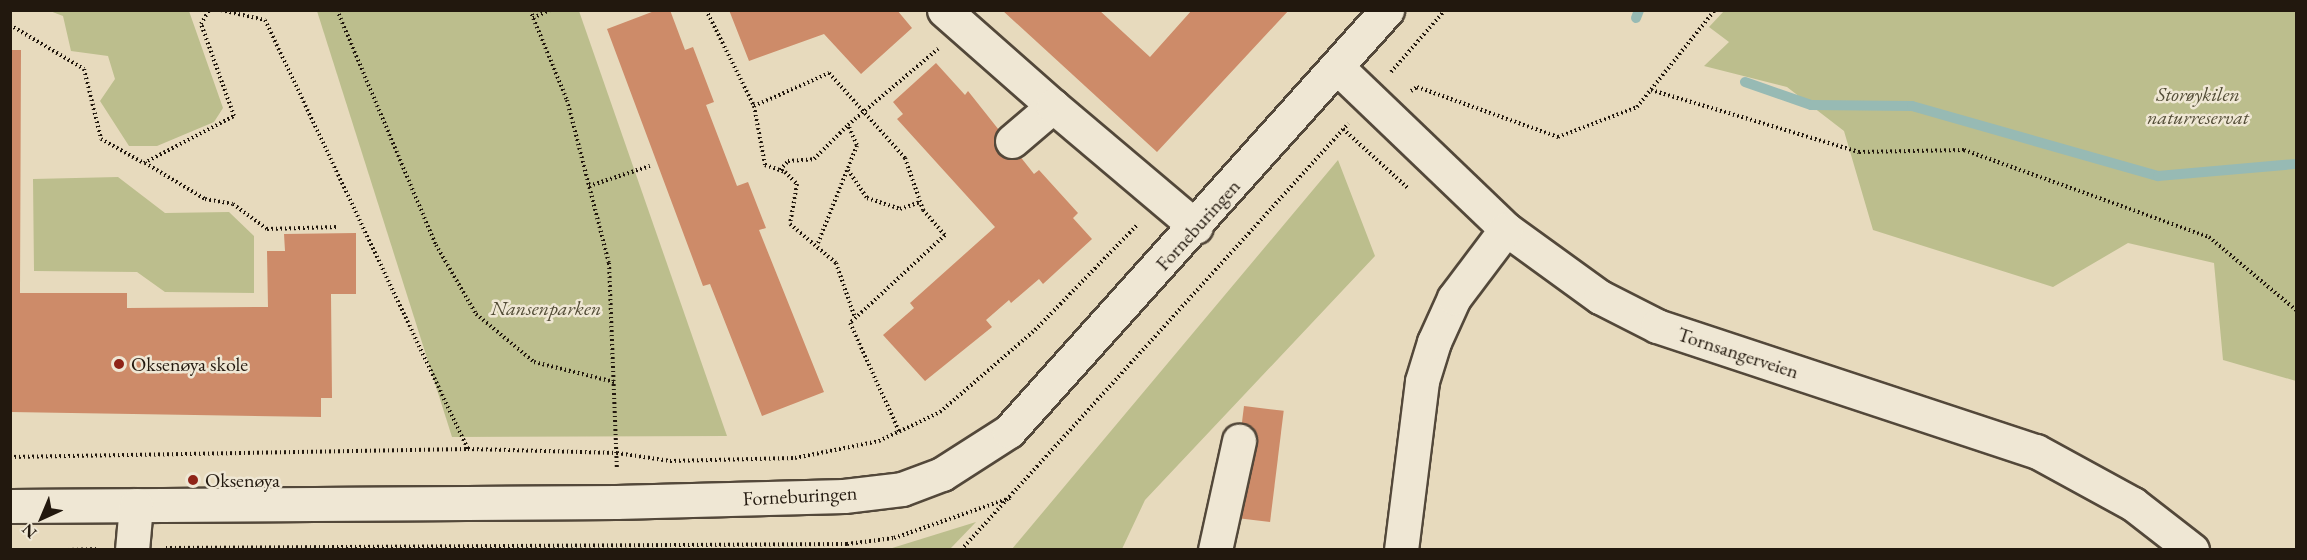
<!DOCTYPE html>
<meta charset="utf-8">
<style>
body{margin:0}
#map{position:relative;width:2307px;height:560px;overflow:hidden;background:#e7dabd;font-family:"EB Garamond",serif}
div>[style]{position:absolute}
.green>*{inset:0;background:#bcbe8d}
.stream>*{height:10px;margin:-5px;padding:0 5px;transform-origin:5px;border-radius:5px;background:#97bab4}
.building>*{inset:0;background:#cd8b69;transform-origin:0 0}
.path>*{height:4px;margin-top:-2px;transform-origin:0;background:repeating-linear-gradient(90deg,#22180e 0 1.5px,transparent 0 4.5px)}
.roads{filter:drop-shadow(2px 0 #53483a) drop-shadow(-2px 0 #53483a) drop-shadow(0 2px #53483a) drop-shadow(0 -2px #53483a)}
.minor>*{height:33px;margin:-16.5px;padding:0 16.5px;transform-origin:16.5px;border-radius:16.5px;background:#efe7d4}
.dots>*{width:16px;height:16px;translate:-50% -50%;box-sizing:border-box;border:3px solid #efe7d4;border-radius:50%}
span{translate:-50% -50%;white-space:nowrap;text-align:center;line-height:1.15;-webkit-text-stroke:5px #efe7d4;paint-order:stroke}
.park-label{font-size:20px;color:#504a34;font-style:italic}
.street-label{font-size:20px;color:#22180e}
.poi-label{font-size:20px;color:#22180e}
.left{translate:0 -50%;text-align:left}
.frame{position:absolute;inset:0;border:12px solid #22180e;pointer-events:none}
.north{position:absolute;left:12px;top:488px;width:60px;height:60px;-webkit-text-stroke:4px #efe7d4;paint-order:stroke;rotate:224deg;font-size:16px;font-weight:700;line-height:24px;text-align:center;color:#22180e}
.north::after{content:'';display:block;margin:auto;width:21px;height:27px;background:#22180e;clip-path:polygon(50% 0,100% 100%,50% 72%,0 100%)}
</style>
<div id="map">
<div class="green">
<i style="clip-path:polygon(50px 11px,189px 11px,223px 108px,214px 122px,157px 146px,129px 146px,100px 101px,115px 79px,108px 56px,71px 51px,63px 16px)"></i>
<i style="clip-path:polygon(317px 11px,579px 11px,727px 436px,452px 437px)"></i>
<i style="clip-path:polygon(1724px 11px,2296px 11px,2296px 381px,2223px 360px,2214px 263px,2128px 243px,2053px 287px,1873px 230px,1844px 131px,1787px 87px,1704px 66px,1729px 42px,1709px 27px)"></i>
<i style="clip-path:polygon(1338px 160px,1375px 256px,1145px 500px,1122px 549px,1012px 549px)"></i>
<i style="clip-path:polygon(118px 177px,165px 213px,229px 212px,254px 236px,254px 293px,165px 292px,137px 272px,34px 271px,33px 179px)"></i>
<i style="clip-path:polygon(976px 522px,950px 549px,889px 549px)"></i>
</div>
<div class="stream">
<i style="left:1636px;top:18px;width:9px;rotate:-69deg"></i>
<i style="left:1745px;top:82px;width:70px;rotate:19.2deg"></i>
<i style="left:1811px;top:105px;width:101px;rotate:0.6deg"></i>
<i style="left:1912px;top:106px;width:256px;rotate:15.9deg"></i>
<i style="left:2158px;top:176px;width:139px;rotate:-5deg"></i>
</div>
<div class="building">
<i style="clip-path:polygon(657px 10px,670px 10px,685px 50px,693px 47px,714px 102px,706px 105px,737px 186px,748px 182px,766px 228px,759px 230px,824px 392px,762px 416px,710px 284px,703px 286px,607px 29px)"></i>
<i style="clip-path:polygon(729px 10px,897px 10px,912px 28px,861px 74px,824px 34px,749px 61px)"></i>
<i style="clip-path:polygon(1002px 10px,1099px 10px,1150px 57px,1192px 10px,1289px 10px,1157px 152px)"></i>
<i style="clip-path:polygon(10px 50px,21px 50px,20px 293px,127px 293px,127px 308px,268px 307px,267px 251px,285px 251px,284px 234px,356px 233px,356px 294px,331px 294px,332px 398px,321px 398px,321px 417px,10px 412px)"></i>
<i style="clip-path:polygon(936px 63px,965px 95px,968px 91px,1034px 174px,1039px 170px,1078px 213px,1073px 218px,1092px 239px,1043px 284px,1039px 279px,1011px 303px,1009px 300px,986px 320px,992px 327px,925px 381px,883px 335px,914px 308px,910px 303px,995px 227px,897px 119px,903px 114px,893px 102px)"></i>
<i style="left:1244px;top:406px;width:40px;height:112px;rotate:7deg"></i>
</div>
<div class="path">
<i style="left:221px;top:10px;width:45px;rotate:12.8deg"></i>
<i style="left:265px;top:20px;width:475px;rotate:64.7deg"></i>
<i style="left:337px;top:10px;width:255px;rotate:67.2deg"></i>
<i style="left:436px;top:245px;width:80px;rotate:59.9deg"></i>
<i style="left:476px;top:314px;width:75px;rotate:39.6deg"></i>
<i style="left:534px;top:362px;width:83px;rotate:13.9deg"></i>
<i style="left:530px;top:10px;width:97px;rotate:67.7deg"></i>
<i style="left:567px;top:100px;width:168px;rotate:75.6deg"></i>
<i style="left:609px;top:263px;width:205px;rotate:87.8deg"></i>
<i style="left:706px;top:10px;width:107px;rotate:63.4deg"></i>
<i style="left:754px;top:106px;width:82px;rotate:-23.7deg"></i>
<i style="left:829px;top:73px;width:114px;rotate:48.2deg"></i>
<i style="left:905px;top:158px;width:55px;rotate:70.9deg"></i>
<i style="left:923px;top:210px;width:33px;rotate:49deg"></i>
<i style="left:945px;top:235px;width:129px;rotate:137.2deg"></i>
<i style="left:850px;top:323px;width:119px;rotate:65.6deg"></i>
<i style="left:533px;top:18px;width:19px;rotate:-25deg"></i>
<i style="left:10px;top:25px;width:86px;rotate:30.7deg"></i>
<i style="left:84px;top:69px;width:72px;rotate:76.3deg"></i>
<i style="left:101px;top:139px;width:49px;rotate:29.2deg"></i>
<i style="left:144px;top:163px;width:102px;rotate:-27.6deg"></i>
<i style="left:234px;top:116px;width:98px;rotate:-109.7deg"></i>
<i style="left:201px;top:24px;width:16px;rotate:-60deg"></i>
<i style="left:1391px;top:72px;width:82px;rotate:-48.9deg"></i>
<i style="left:1651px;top:90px;width:217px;rotate:16.6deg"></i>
<i style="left:1859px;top:152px;width:105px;rotate:-1.1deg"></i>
<i style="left:1964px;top:150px;width:260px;rotate:19.6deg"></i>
<i style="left:2209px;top:237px;width:114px;rotate:40deg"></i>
<i style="left:1411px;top:91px;width:7px;rotate:-34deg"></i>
<i style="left:1417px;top:87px;width:150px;rotate:19.5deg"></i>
<i style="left:1558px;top:137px;width:85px;rotate:-20.8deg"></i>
<i style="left:1637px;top:107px;width:124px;rotate:-51.2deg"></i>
<i style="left:754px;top:106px;width:60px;rotate:79.4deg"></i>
<i style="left:765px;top:165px;width:21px;rotate:19deg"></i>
<i style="left:785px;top:172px;width:17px;rotate:45deg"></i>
<i style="left:797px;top:184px;width:41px;rotate:99.9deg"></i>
<i style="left:790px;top:224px;width:60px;rotate:40.3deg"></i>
<i style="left:836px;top:263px;width:58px;rotate:70.9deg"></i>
<i style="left:1343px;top:129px;width:89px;rotate:42.3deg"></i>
<i style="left:145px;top:163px;width:70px;rotate:31deg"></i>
<i style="left:205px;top:199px;width:28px;rotate:10deg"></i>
<i style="left:233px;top:204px;width:42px;rotate:36.3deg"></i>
<i style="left:267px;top:229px;width:71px;rotate:-1.6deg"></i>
<i style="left:780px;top:170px;width:12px;rotate:-48deg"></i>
<i style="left:788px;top:161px;width:26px;rotate:-4deg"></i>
<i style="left:814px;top:159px;width:48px;rotate:-45deg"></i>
<i style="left:848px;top:170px;width:34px;rotate:56deg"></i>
<i style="left:867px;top:198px;width:35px;rotate:18deg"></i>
<i style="left:900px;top:209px;width:21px;rotate:-19deg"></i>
<i style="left:589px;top:186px;width:64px;rotate:-18.2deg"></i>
<i style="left:818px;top:243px;width:105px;rotate:-68.3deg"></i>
<i style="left:857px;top:145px;width:22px;rotate:-114deg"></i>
<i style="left:848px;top:125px;width:118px;rotate:-40.2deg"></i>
<i style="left:10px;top:457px;width:458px;rotate:-1deg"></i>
<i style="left:468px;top:449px;width:149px;rotate:1.5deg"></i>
<i style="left:617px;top:453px;width:54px;rotate:8.6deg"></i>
<i style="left:670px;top:461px;width:125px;rotate:-1.4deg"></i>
<i style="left:795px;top:458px;width:86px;rotate:-11.4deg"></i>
<i style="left:879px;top:441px;width:68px;rotate:-25.4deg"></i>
<i style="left:940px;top:412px;width:125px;rotate:-40.8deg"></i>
<i style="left:1035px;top:330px;width:148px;rotate:-45.8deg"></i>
<i style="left:166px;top:548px;width:681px;rotate:-0.34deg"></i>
<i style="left:847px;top:544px;width:47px;rotate:-7.3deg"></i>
<i style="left:894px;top:538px;width:123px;rotate:-19deg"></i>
<i style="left:68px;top:550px;width:31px;rotate:-2deg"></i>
<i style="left:961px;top:550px;width:576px;rotate:-47.75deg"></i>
</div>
<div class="roads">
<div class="minor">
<i style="left:944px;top:10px;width:145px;rotate:41.4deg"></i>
<i style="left:1337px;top:67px;width:234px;rotate:43.8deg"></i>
<i style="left:1506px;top:229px;width:116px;rotate:35.9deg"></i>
<i style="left:1600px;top:297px;width:64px;rotate:27deg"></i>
<i style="left:1657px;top:326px;width:399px;rotate:18.3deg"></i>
<i style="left:2036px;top:451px;width:111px;rotate:28.7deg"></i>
<i style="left:2133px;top:504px;width:75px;rotate:37.9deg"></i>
<i style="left:1012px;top:141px;width:54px;rotate:-40.5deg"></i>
<i style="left:1053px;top:106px;width:187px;rotate:40.2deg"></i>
<i style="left:10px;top:506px;width:606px;rotate:-0.38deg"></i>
<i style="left:616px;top:502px;width:228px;rotate:-1.5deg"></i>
<i style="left:844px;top:496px;width:58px;rotate:-6.9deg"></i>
<i style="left:902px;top:489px;width:43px;rotate:-20.6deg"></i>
<i style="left:942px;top:474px;width:80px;rotate:-32.7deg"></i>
<i style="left:1009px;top:431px;width:566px;rotate:-48.08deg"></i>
<i style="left:132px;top:550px;width:45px;rotate:-84.9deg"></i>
<i style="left:1215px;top:550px;width:112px;rotate:-77.6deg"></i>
<i style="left:1401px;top:550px;width:170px;rotate:-82.9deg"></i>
<i style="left:1422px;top:381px;width:41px;rotate:-72.9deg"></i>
<i style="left:1434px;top:342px;width:48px;rotate:-65.6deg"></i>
<i style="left:1454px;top:298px;width:86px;rotate:-53deg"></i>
</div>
</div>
<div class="dots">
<i style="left:119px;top:364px;background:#8f2418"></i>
<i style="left:193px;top:480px;background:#8f2418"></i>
</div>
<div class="park-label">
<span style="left:2198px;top:106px">Storøykilen<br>naturreservat</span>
<span style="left:546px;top:308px">Nansenparken</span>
</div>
<div class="street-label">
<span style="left:1198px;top:225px;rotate:-48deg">Forneburingen</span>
<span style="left:1738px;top:353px;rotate:18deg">Tornsangerveien</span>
<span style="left:800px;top:496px;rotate:-3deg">Forneburingen</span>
</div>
<div class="poi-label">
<span class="left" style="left:131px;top:364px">Oksenøya skole</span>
<span class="left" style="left:205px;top:480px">Oksenøya</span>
</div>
<div class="frame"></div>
<div class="north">N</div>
</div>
